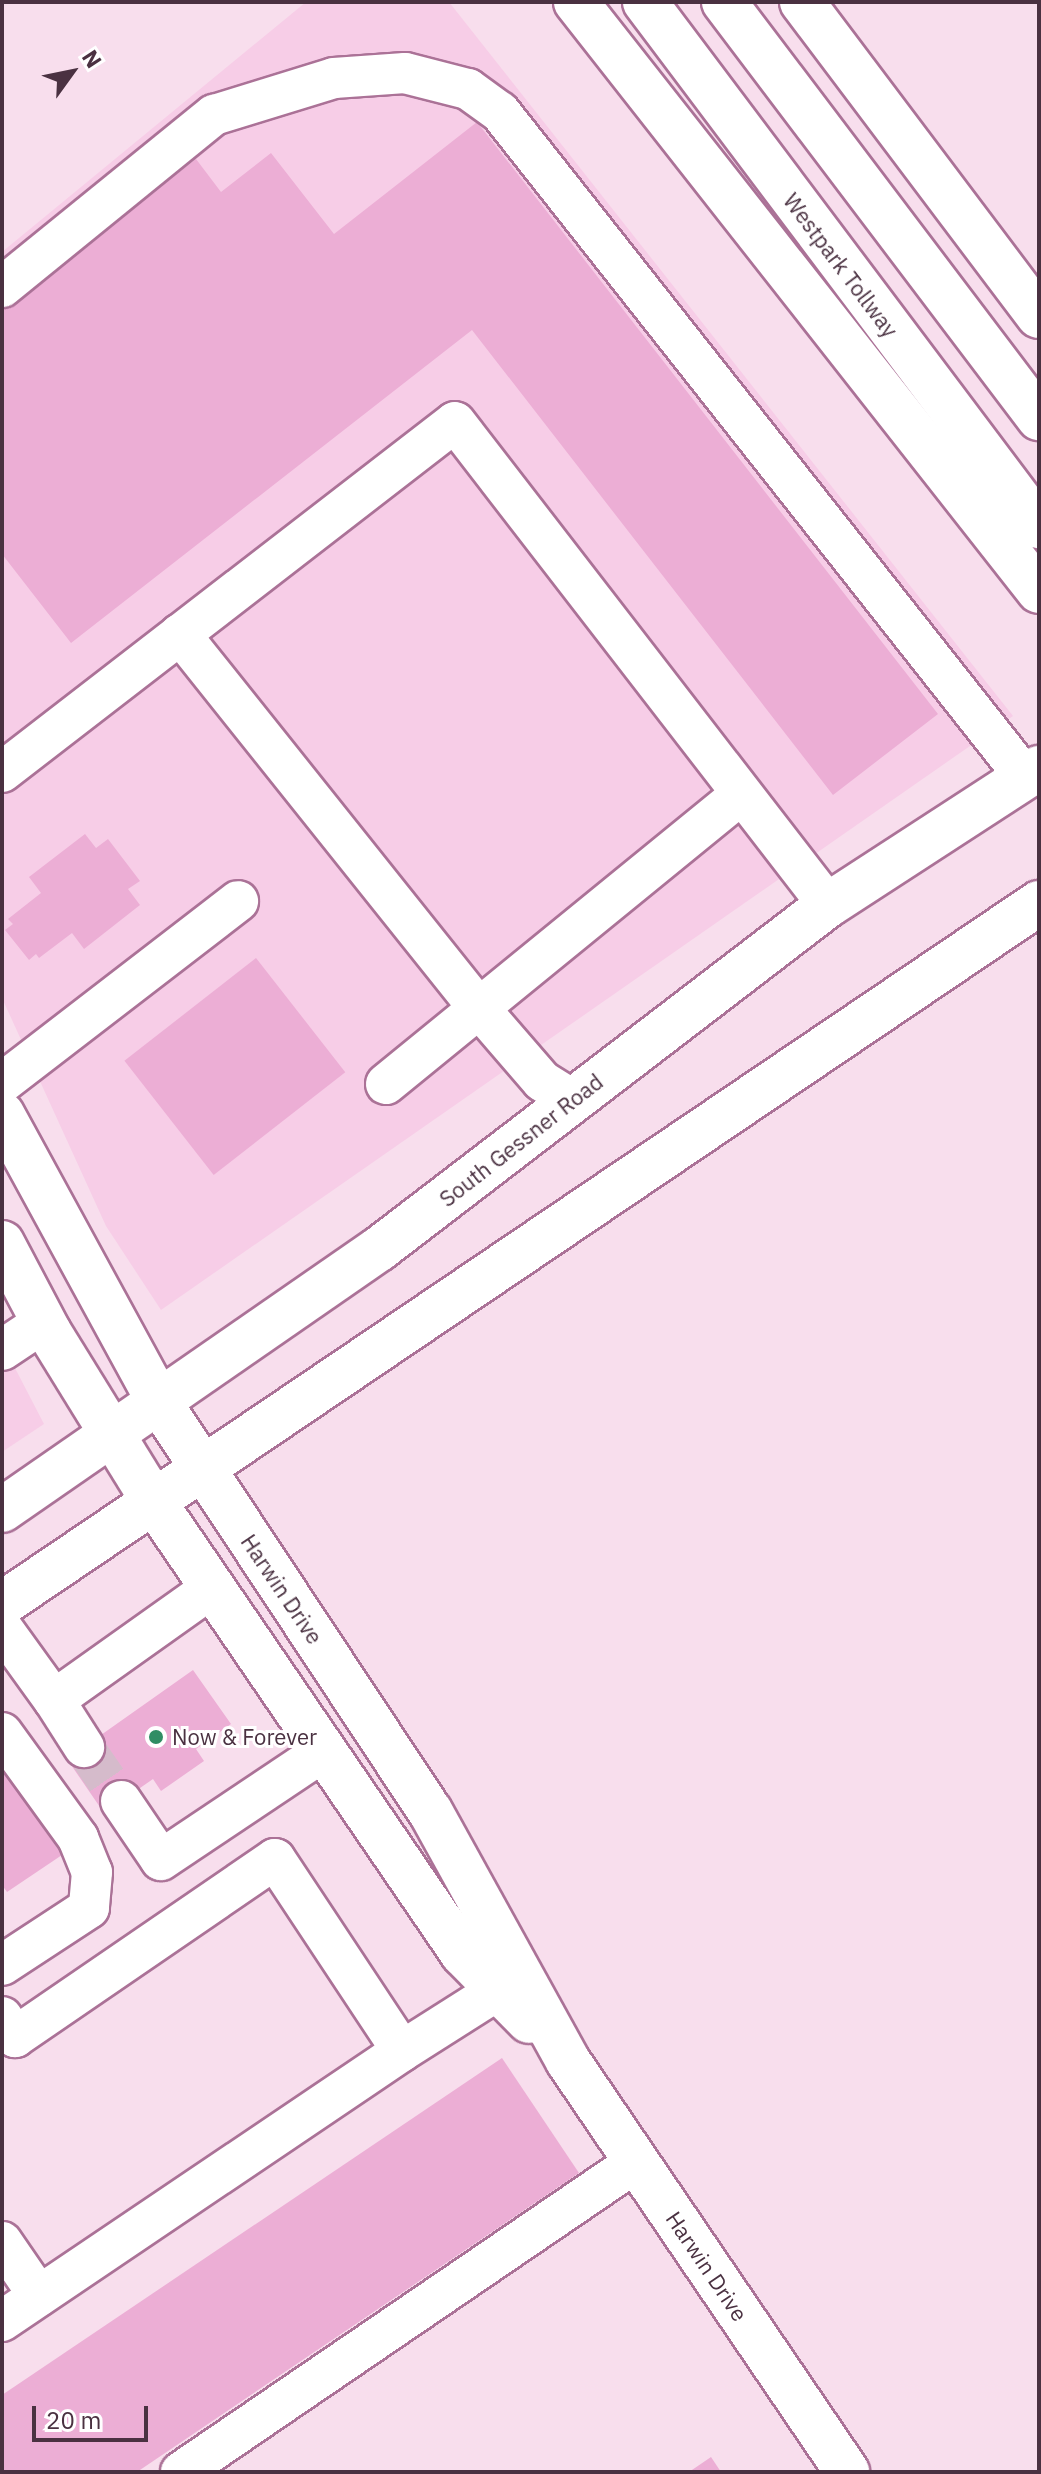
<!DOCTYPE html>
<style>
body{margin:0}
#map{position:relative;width:1041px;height:2474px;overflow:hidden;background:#f8deed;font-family:"IBM Plex Sans",sans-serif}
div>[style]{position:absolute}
.built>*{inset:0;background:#f7cde7}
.building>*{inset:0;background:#ecaed5;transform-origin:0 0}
.minor-tunnel>*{height:40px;margin-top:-20px;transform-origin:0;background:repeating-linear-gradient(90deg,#d5bbcb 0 40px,transparent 0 60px)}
.roads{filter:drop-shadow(2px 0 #ab7297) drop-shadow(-2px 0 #ab7297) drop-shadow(0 2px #ab7297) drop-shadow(0 -2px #ab7297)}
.minor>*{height:40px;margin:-20px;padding:0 20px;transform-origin:20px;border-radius:20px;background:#fff}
.major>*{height:44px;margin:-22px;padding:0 22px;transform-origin:22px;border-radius:22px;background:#fff}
.highway>*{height:44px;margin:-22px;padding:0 22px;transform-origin:22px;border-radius:22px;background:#fff}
.dots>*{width:22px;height:22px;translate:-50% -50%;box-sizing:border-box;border:4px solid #fff;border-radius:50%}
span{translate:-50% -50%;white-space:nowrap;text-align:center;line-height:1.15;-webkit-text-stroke:6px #fff;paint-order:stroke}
.street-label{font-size:22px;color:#4a3141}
.poi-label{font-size:22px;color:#4a3141}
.left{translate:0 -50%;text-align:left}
.frame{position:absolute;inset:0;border:4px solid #4a3141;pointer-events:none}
.north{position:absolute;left:32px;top:32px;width:80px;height:80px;-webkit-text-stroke:6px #fff;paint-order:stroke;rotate:57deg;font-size:22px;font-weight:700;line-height:32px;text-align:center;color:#4a3141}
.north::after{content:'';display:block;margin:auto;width:28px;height:36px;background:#4a3141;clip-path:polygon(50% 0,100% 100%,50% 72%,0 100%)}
.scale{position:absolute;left:32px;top:2406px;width:116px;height:36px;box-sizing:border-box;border:4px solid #4a3141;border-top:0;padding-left:10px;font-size:24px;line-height:28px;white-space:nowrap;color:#4a3141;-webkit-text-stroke:6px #fff;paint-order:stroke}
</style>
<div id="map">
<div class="built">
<i style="clip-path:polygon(306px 2px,449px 2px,1013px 716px,161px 1310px,106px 1226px,2px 998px,2px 252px)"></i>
<i style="clip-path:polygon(2px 1343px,44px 1424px,2px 1452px)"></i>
</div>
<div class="building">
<i style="clip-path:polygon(477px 122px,938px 714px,833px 795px,472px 330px,71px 643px,2px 554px,2px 310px,196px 159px,221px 192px,271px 153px,334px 234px)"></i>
<i style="clip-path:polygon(85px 834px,96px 848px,108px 839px,140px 881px,128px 889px,140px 905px,84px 949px,72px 933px,39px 958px,36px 954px,29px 960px,5px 930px,13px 924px,8px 919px,41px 893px,29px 877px)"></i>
<i style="left:256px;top:958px;width:145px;height:167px;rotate:52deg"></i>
<i style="clip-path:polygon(193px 1670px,231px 1724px,196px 1749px,204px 1761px,161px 1791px,153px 1779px,104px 1813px,67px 1759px)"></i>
<i style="clip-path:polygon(2px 1767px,62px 1855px,7px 1892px,2px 1885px)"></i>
<i style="clip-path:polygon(502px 2058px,579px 2173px,137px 2472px,2px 2472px,2px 2395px)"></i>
<i style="clip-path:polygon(711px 2457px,721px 2472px,689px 2472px)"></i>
</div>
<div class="minor-tunnel">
<i style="left:84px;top:1747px;width:65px;rotate:55.6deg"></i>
</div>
<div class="roads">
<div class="minor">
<i style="left:2px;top:287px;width:273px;rotate:-39.1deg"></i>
<i style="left:214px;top:115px;width:126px;rotate:-17.1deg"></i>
<i style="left:334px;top:78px;width:71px;rotate:-4deg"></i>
<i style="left:405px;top:73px;width:65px;rotate:14.3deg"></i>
<i style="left:468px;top:89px;width:39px;rotate:36deg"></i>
<i style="left:500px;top:112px;width:847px;rotate:51.71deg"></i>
<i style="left:180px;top:634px;width:479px;rotate:51.4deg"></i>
<i style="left:479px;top:1008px;width:96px;rotate:49.2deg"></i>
<i style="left:542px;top:1081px;width:36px;rotate:32deg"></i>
<i style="left:2px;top:772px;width:572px;rotate:-37.69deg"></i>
<i style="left:455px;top:422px;width:610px;rotate:52.32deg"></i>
<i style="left:2px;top:1083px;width:298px;rotate:-37.6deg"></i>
<i style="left:386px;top:1084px;width:458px;rotate:-39.2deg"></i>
<i style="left:2px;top:1350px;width:50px;rotate:-33.7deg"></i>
<i style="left:2px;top:1628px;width:89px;rotate:54.2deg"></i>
<i style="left:54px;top:1700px;width:195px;rotate:-35.4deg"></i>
<i style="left:54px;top:1700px;width:56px;rotate:57.4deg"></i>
<i style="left:2px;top:1733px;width:130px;rotate:54.1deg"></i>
<i style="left:78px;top:1838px;width:37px;rotate:68deg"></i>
<i style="left:92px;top:1872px;width:36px;rotate:95deg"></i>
<i style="left:89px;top:1908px;width:104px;rotate:146.8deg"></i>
<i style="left:121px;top:1801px;width:71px;rotate:55.9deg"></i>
<i style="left:161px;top:1860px;width:196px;rotate:-33.8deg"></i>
<i style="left:2px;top:2017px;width:24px;rotate:57deg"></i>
<i style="left:15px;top:2037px;width:315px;rotate:-34.4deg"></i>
<i style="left:275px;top:1859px;width:230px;rotate:56.5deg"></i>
<i style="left:402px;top:2051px;width:483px;rotate:146deg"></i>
<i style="left:402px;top:2051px;width:114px;rotate:-32.4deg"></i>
<i style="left:2px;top:2242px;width:65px;rotate:55.6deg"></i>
<i style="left:181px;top:2472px;width:551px;rotate:-34.27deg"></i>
</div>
<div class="major">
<i style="left:2px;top:1114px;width:328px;rotate:61.4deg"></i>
<i style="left:159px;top:1402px;width:491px;rotate:56.5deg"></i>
<i style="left:430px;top:1811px;width:286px;rotate:61.1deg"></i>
<i style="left:568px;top:2061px;width:497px;rotate:55.8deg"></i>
<i style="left:2px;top:1243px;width:101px;rotate:62.2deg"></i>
<i style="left:49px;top:1332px;width:196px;rotate:58.3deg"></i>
<i style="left:152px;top:1499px;width:551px;rotate:55.65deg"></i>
<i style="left:463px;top:1954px;width:94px;rotate:45.4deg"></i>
<i style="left:2px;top:1510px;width:459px;rotate:-34.7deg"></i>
<i style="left:379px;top:1249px;width:566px;rotate:-37.46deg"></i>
<i style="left:828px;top:905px;width:252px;rotate:-33deg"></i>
<i style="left:2px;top:1604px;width:1252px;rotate:-34.06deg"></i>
</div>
<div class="highway">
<i style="left:576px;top:2px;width:749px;rotate:51.83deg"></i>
<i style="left:645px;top:2px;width:656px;rotate:53.06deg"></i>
<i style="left:724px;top:2px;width:522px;rotate:52.87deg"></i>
<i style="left:802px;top:2px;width:393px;rotate:53deg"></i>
</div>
</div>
<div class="dots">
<i style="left:156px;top:1737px;background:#308d64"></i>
</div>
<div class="street-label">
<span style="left:841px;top:265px;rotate:53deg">Westpark Tollway</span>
<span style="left:521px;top:1140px;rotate:-38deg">South Gessner Road</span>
<span style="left:282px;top:1589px;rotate:56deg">Harwin Drive</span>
<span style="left:707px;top:2266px;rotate:56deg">Harwin Drive</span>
</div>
<div class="poi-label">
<span class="left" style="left:172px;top:1737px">Now &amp; Forever</span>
</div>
<div class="frame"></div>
<div class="north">N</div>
<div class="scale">20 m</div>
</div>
